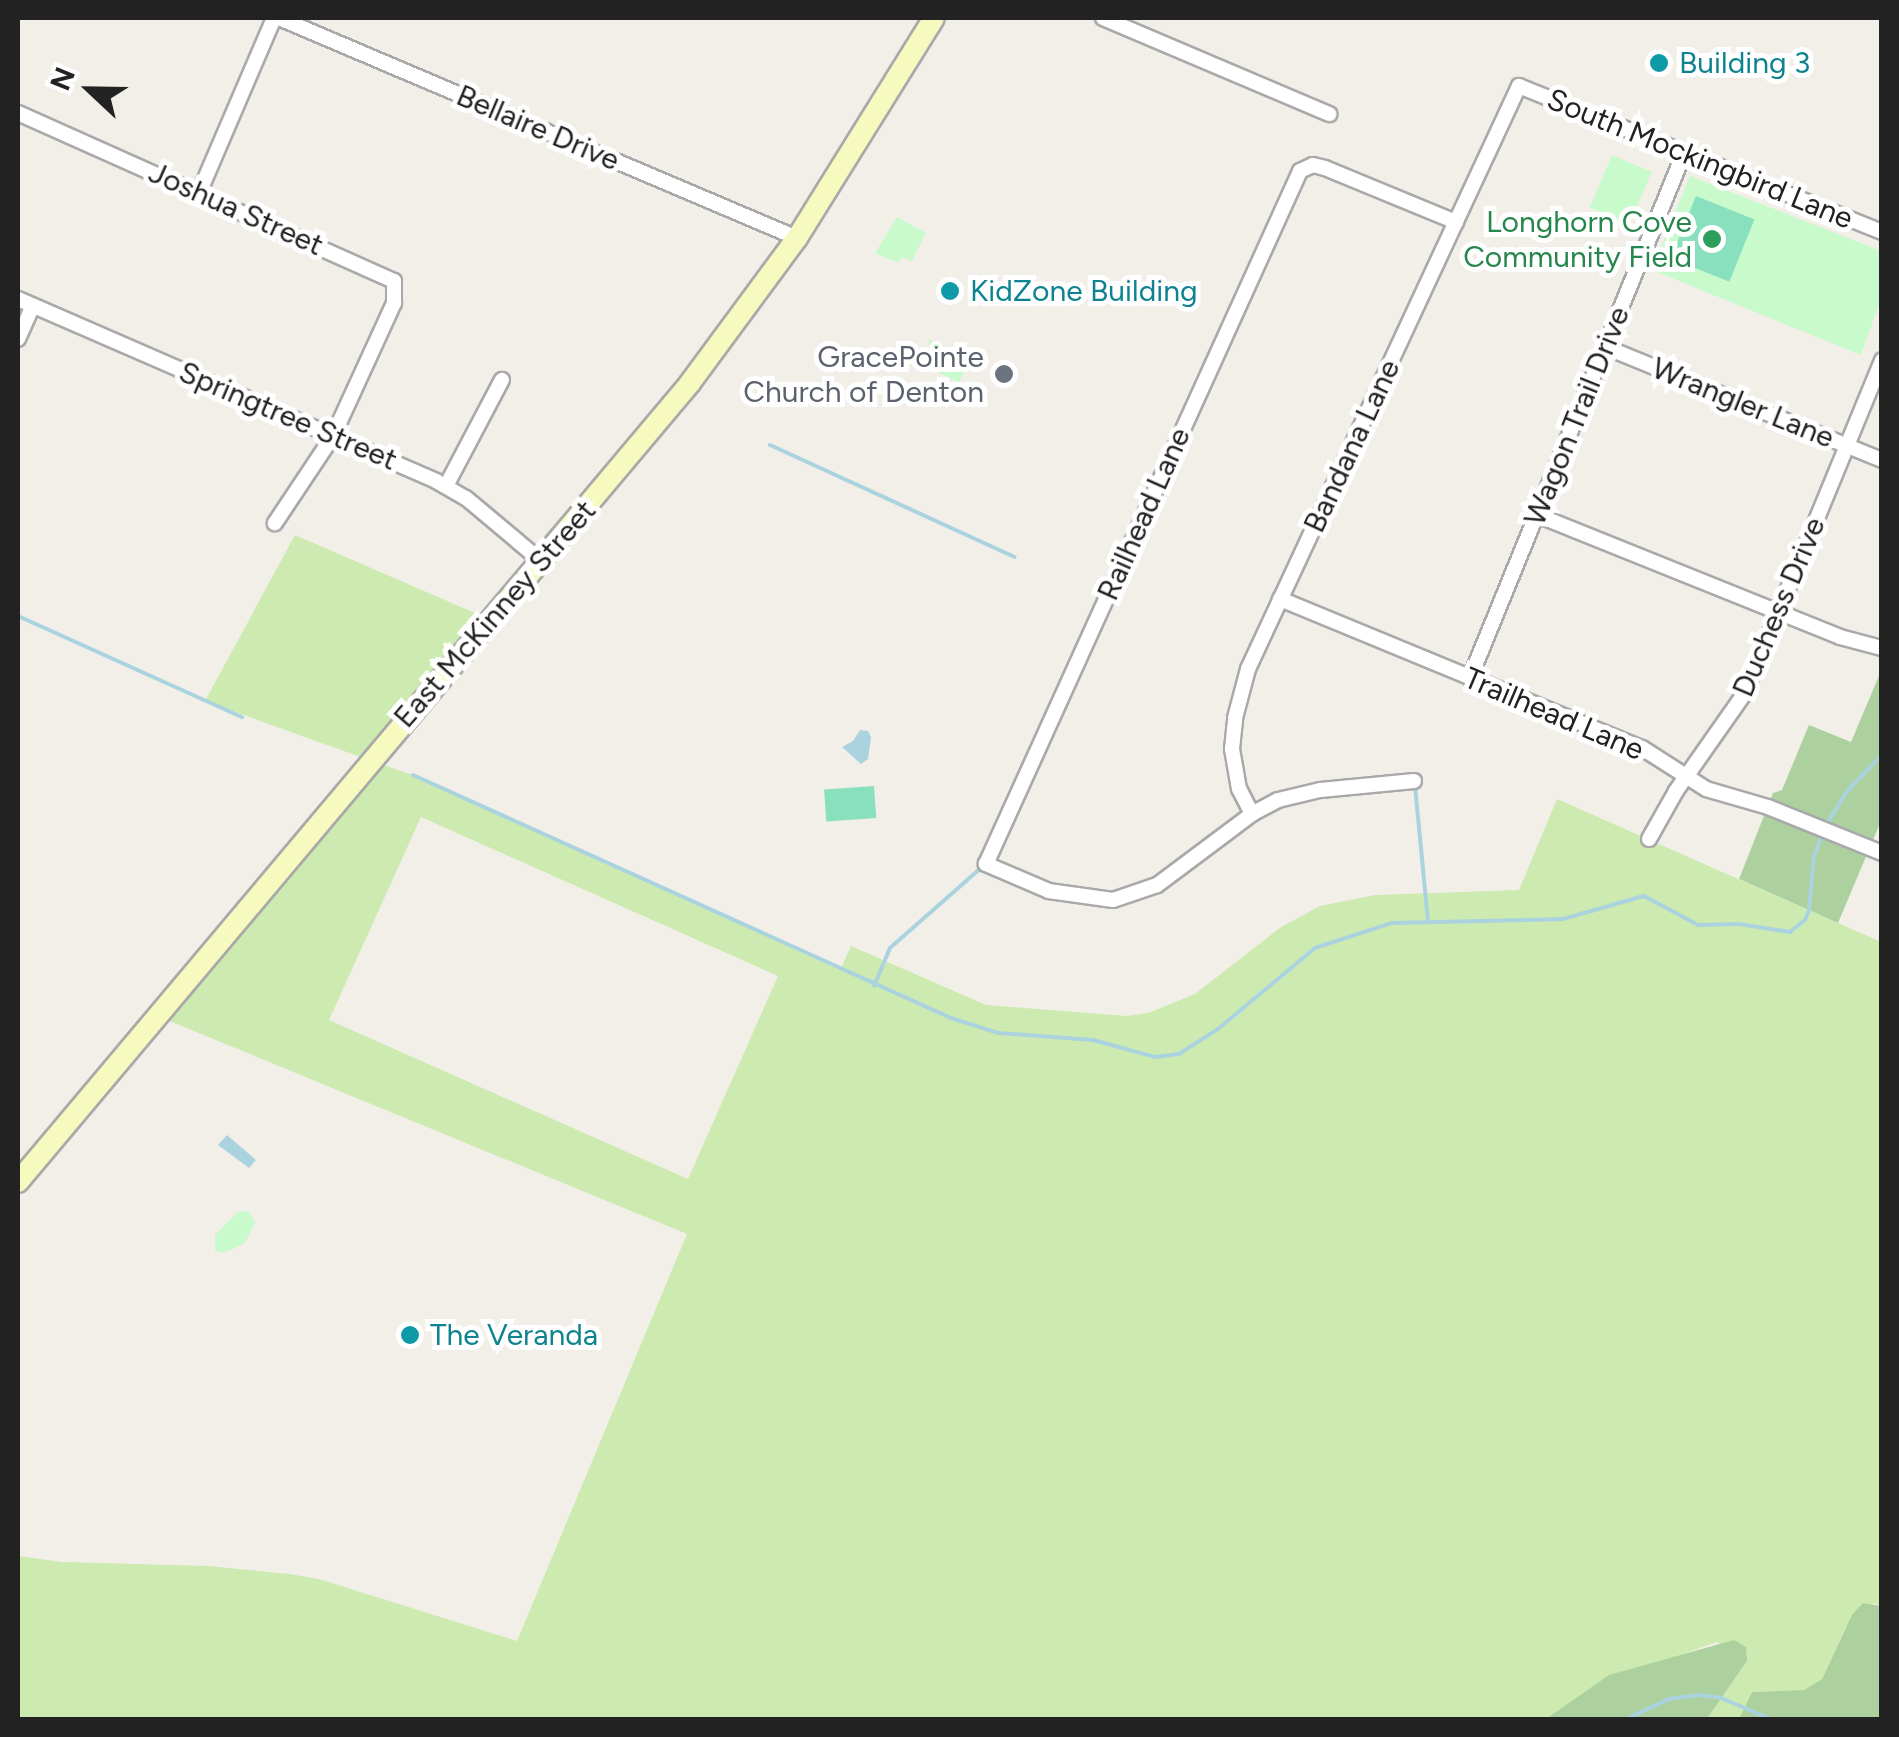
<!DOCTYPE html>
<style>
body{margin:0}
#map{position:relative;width:1899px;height:1737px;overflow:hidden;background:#f2efe9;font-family:Figtree,sans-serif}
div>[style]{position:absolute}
.grass>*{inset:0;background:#cdebb0}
.forest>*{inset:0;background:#add19e}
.park>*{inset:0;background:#c8facc;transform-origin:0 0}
.pitch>*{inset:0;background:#88e0be;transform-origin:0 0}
.water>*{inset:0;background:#aad3df}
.stream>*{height:4px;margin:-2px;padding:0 2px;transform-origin:2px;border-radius:2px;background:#aad3df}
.roads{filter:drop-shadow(2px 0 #a9a9a9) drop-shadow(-2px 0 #a9a9a9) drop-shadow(0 2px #a9a9a9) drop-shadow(0 -2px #a9a9a9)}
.street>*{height:14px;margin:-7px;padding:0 7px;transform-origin:7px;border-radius:7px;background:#fff}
.secondary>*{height:20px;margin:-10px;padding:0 10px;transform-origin:10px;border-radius:10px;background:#f7fabf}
.dots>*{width:28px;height:28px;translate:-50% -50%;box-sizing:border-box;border:5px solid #fff;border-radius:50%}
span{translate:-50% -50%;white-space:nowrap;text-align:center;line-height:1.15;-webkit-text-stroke:10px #fff;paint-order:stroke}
.culture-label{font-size:30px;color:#0d838f}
.left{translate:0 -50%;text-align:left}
.street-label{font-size:30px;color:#222}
.leisure-label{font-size:30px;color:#27864d}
.right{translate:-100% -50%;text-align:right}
.worship-label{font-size:30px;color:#5b616d}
.frame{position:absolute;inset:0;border:20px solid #222;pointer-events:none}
.north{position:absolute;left:40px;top:40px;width:100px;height:100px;-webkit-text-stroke:8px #fff;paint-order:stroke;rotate:292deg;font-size:28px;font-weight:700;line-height:40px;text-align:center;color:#222}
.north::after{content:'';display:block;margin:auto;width:35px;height:45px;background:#222;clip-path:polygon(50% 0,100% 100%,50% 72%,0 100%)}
</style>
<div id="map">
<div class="grass">
<i style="clip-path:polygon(evenodd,295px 535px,491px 620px,371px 761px,413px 775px,840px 970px,851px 946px,986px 1005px,1126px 1016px,1148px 1013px,1195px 994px,1281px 927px,1320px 906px,1375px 895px,1519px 890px,1557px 799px,1881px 942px,1881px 1606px,1874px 1603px,1846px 1627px,1822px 1679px,1804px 1690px,1752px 1692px,1739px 1719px,1707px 1719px,1747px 1661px,1717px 1642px,1672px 1658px,1546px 1720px,18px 1719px,18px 1556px,62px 1562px,209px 1566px,289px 1574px,319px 1579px,517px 1641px,687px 1234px,155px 1015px,369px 760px,205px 701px,295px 535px,421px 817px,778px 976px,688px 1179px,329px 1020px,421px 817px)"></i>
</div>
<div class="forest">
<i style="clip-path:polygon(1881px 671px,1881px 821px,1838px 923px,1739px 879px,1773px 793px,1782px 790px,1809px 725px,1851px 742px)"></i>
<i style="clip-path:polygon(1863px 1603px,1881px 1606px,1881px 1719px,1739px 1719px,1752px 1692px,1804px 1690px,1822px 1679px,1852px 1615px)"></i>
<i style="clip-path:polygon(1734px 1640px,1746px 1647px,1747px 1661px,1707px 1719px,1546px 1719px,1609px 1675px)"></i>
</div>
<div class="park">
<i style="left:1612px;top:155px;width:43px;height:57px;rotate:23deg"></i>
<i style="clip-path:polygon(1690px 176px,1881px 251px,1881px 299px,1861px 355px,1652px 270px)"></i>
<i style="clip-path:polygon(897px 217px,926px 233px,912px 261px,902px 257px,899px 262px,891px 260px,875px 253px)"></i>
<i style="clip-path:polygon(928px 339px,963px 356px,966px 368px,959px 382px,939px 373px)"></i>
<i style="clip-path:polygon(249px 1211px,255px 1223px,245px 1243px,224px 1253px,215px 1251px,215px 1235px,238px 1212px)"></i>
</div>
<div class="pitch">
<i style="left:1696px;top:196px;width:63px;height:67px;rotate:22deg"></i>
<i style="left:874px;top:786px;width:32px;height:50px;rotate:86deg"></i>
</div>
<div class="water">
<i style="clip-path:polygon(860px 730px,868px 731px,871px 737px,868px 759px,861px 764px,842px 747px,853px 741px)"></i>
<i style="clip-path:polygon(227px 1135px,256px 1160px,249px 1168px,218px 1145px)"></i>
</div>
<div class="stream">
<i style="left:770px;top:445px;width:269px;rotate:24.6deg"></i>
<i style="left:18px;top:616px;width:246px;rotate:24.3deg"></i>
<i style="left:413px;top:775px;width:590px;rotate:24.31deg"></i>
<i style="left:951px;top:1018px;width:49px;rotate:17.7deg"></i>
<i style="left:998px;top:1033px;width:95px;rotate:4.2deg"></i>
<i style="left:1093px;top:1040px;width:64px;rotate:15.3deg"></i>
<i style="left:1155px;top:1057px;width:24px;rotate:-7deg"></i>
<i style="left:1179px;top:1054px;width:46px;rotate:-32.7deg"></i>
<i style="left:1218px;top:1029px;width:126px;rotate:-39.9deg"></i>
<i style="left:1315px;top:948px;width:81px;rotate:-18deg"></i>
<i style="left:1392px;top:923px;width:171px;rotate:-1.3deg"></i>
<i style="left:1563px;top:919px;width:84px;rotate:-15.9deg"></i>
<i style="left:1644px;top:896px;width:61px;rotate:28.2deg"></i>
<i style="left:1698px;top:925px;width:41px;rotate:-1.4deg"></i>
<i style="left:1739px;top:924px;width:52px;rotate:8.9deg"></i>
<i style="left:1790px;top:932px;width:19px;rotate:-39deg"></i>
<i style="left:1805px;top:920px;width:11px;rotate:-68deg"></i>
<i style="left:1809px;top:910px;width:54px;rotate:-84.7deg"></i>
<i style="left:1814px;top:856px;width:23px;rotate:-70deg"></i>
<i style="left:1415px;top:786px;width:136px;rotate:84.5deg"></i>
<i style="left:1826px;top:825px;width:41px;rotate:-57.8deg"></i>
<i style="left:1848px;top:790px;width:49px;rotate:-45.8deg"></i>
<i style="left:874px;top:986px;width:41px;rotate:-67.2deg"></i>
<i style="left:890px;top:948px;width:123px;rotate:-41.4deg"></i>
<i style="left:1624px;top:1720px;width:50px;rotate:-25deg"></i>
<i style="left:1669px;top:1699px;width:29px;rotate:-8deg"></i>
<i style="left:1698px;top:1695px;width:23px;rotate:7deg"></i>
<i style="left:1721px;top:1698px;width:56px;rotate:22.9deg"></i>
</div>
<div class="roads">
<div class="street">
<i style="left:279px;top:18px;width:563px;rotate:23.01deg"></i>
<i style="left:1103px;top:18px;width:246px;rotate:23deg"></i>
<i style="left:18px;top:113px;width:412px;rotate:24.1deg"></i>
<i style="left:394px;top:281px;width:22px;rotate:90deg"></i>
<i style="left:394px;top:303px;width:146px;rotate:114.6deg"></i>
<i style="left:333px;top:436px;width:105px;rotate:123.7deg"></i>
<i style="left:199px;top:193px;width:190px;rotate:-66.8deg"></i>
<i style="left:18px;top:299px;width:456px;rotate:23.5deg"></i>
<i style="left:436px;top:481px;width:34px;rotate:30deg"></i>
<i style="left:466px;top:498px;width:98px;rotate:40deg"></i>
<i style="left:18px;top:339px;width:36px;rotate:-66deg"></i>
<i style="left:1605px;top:347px;width:299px;rotate:22.2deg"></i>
<i style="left:446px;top:486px;width:120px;rotate:-62.2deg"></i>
<i style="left:1537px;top:515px;width:327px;rotate:21.9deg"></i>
<i style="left:1840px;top:637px;width:43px;rotate:14.7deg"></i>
<i style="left:1280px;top:599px;width:391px;rotate:22.4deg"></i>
<i style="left:1642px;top:748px;width:76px;rotate:32.6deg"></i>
<i style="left:1706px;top:789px;width:65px;rotate:16.2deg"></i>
<i style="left:1768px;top:807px;width:123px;rotate:22deg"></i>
<i style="left:1470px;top:678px;width:567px;rotate:-67.82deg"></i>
<i style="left:1414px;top:781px;width:94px;rotate:174.5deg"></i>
<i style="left:1320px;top:790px;width:43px;rotate:166.6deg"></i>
<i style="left:1278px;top:800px;width:30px;rotate:152deg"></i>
<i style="left:1252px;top:814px;width:119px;rotate:143.2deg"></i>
<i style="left:1157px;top:885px;width:46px;rotate:161.2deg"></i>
<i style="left:1113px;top:900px;width:65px;rotate:-172deg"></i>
<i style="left:1049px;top:891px;width:69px;rotate:-156.8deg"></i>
<i style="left:986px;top:864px;width:761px;rotate:-65.62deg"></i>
<i style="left:1300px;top:171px;width:14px;rotate:-25deg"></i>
<i style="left:1313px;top:165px;width:12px;rotate:14deg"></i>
<i style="left:1325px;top:168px;width:142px;rotate:22.4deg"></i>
<i style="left:1252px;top:814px;width:28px;rotate:-117deg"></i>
<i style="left:1239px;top:789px;width:41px;rotate:-99.9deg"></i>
<i style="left:1232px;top:749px;width:31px;rotate:-84deg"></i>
<i style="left:1235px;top:718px;width:51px;rotate:-75.1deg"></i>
<i style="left:1248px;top:669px;width:643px;rotate:-65.07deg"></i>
<i style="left:1519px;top:86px;width:391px;rotate:21.9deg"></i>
<i style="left:1649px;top:839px;width:55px;rotate:-60.6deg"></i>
<i style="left:1676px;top:791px;width:120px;rotate:-54.9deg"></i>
<i style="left:1745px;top:693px;width:360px;rotate:-67.6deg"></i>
</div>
<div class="secondary">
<i style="left:18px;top:1182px;width:1044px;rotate:-49.93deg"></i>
<i style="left:690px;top:383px;width:180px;rotate:-53.6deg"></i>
<i style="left:797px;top:238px;width:259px;rotate:-58.1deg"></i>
</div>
</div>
<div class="dots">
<i style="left:1659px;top:63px;background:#0f9aa8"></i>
<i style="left:1712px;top:239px;background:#2e9e5b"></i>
<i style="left:950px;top:291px;background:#0f9aa8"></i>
<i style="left:1004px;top:374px;background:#6b7280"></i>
<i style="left:410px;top:1335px;background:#0f9aa8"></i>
</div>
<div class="culture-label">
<span class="left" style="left:1679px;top:63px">Building 3</span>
<span class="left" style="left:970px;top:291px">KidZone Building</span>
<span class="left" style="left:430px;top:1335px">The Veranda</span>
</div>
<div class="street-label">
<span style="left:538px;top:128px;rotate:23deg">Bellaire Drive</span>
<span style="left:1700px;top:159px;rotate:22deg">South Mockingbird Lane</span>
<span style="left:236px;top:209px;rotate:24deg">Joshua Street</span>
<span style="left:1743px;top:403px;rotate:22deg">Wrangler Lane</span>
<span style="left:288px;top:416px;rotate:23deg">Springtree Street</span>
<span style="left:1577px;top:416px;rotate:-68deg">Wagon Trail Drive</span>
<span style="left:1352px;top:446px;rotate:-65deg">Bandana Lane</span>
<span style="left:1144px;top:514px;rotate:-66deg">Railhead Lane</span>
<span style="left:1779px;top:607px;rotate:-67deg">Duchess Drive</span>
<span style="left:495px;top:614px;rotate:-49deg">East McKinney Street</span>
<span style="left:1554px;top:714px;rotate:23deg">Trailhead Lane</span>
</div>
<div class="leisure-label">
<span class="right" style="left:1692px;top:239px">Longhorn Cove<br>Community Field</span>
</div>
<div class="worship-label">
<span class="right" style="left:984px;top:374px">GracePointe<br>Church of Denton</span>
</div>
<div class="frame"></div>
<div class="north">N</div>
</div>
